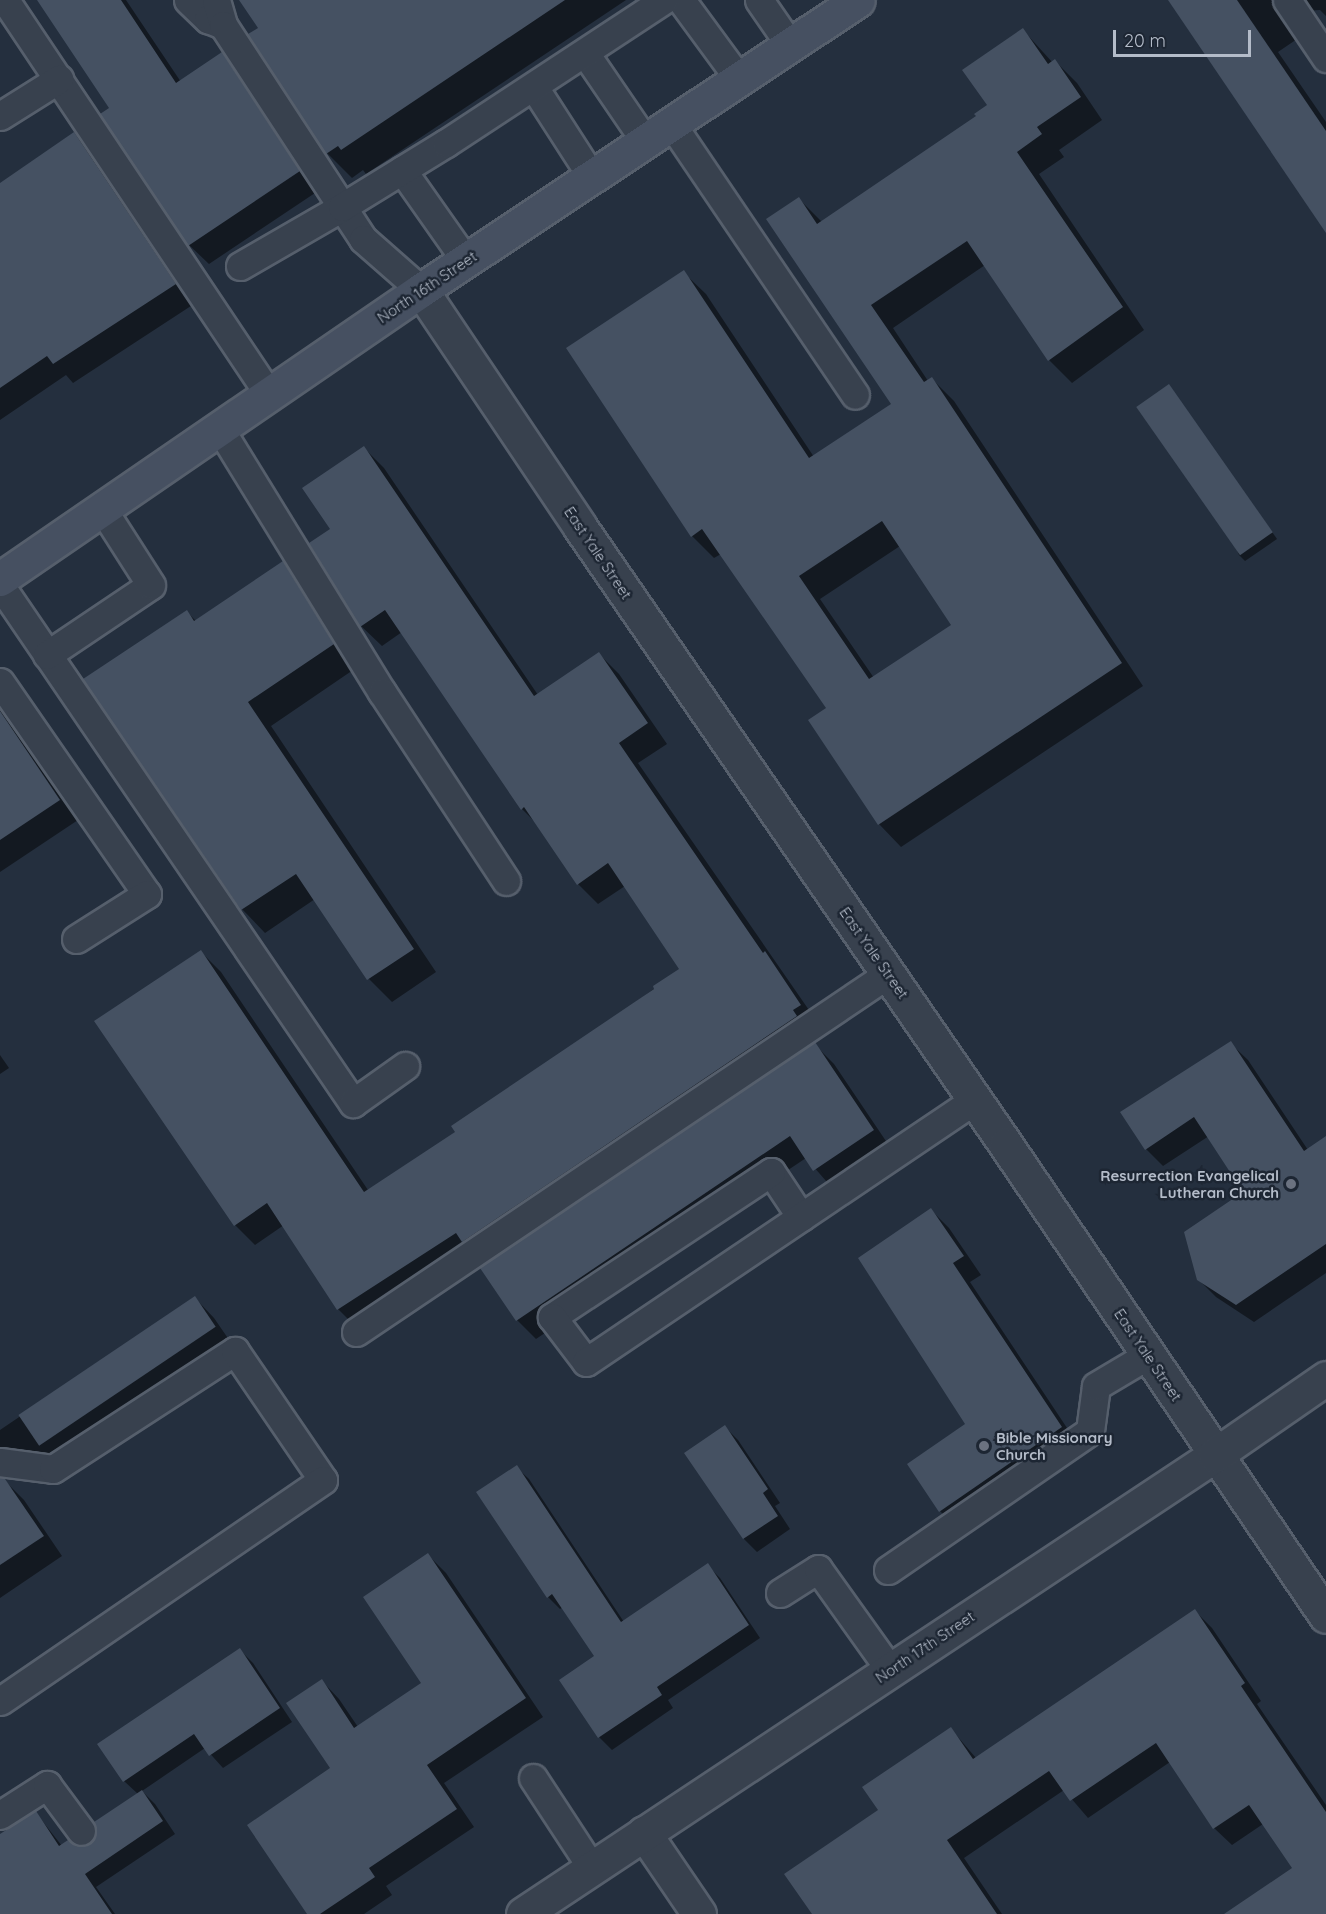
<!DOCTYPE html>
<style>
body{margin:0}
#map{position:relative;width:1326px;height:1914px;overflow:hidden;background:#242f3e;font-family:Quicksand,sans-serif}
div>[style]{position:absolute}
.shadow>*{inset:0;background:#0007}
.building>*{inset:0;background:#455162;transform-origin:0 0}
.roads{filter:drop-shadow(2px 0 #565f6c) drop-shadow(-2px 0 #565f6c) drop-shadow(0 2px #565f6c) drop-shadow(0 -2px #565f6c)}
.service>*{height:27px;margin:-13.5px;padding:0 13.5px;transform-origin:13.5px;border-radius:13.5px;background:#38414e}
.minor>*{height:33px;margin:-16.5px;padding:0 16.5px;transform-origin:16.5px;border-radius:16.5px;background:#38414e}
.secondary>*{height:33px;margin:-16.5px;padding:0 16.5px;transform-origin:16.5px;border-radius:16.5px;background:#465061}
.dots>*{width:16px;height:16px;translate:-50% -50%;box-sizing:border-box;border:3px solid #1d2633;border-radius:50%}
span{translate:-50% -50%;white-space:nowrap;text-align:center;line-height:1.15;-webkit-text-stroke:5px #1d2633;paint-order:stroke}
.street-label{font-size:15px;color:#b4bcc9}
.poi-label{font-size:15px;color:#b4bcc9;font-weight:700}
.right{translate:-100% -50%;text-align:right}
.left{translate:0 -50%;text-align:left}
.scale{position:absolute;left:1113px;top:30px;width:138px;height:27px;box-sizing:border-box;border:3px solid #b4bcc9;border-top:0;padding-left:8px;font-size:18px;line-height:21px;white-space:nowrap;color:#b4bcc9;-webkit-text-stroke:4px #1d2633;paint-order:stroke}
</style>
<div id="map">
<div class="shadow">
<i style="clip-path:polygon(39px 0,126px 0,181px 82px,222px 54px,241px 73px,318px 191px,209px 264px,189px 245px,111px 109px)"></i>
<i style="clip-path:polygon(247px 0,626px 0,366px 174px,363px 170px,352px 178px,327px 153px)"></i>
<i style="clip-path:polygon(1169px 0,1326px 0,1326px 16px,1320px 10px,1303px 11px,1300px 37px,1278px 52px,1326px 122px,1326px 230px)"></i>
<i style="clip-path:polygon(evenodd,1023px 30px,1053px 63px,1055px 61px,1077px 83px,1102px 120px,1059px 150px,1064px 157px,1039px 174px,1144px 330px,1072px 383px,1050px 361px,985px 265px,893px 328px,928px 381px,932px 379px,954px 401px,1143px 686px,901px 847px,879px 824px,828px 708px,721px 554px,714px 558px,692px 536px,683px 272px,706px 294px,814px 457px,893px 404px,799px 199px,822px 222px,978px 117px,989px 106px,1023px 30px,900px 546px,953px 625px,874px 678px,820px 599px,900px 546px)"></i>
<i style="clip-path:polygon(74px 134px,93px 153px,194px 304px,73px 383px,66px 375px,0 420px,0 185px)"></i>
<i style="clip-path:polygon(1169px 386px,1277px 539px,1245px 561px,1239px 555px)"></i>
<i style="clip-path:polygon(364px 448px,384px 468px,538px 695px,599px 654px,619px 674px,667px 744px,638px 763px,820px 1026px,359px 1330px,338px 1309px,284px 1225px,255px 1245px,235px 1225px,200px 951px,221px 972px,368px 1190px,457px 1133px,681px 969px,625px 886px,598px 904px,578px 884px,539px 826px,522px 809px,402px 632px,382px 646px,361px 626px,332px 530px)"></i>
<i style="clip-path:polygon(283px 563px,306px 586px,356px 668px,271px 726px,436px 972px,392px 1002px,369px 979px,315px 899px,265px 933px,242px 909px,187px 612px,196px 621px)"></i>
<i style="clip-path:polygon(0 710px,13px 723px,78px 820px,0 872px)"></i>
<i style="clip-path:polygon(1230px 1043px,1248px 1060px,1308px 1150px,1326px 1138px,1326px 1273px,1254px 1322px,1216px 1297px,1198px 1279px,1245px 1192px,1209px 1136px,1163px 1166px,1146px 1149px)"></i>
<i style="clip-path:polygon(814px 1044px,834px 1064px,892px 1150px,833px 1189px,806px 1158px,536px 1339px,517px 1320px)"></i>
<i style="clip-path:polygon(0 1055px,9px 1068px,0 1074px)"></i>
<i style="clip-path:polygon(931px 1210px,949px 1228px,981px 1275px,970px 1282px,1079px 1446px,958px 1529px,940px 1511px,967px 1424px)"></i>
<i style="clip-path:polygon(195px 1298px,214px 1318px,234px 1347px,52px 1469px,7px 1471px,3px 1479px,24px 1500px,62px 1556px,0 1598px,0 1430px)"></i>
<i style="clip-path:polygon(725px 1427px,738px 1440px,780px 1503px,775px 1506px,790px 1529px,757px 1552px,744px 1539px,686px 1453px)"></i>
<i style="clip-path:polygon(516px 1467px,529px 1479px,624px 1622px,707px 1565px,720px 1578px,760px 1638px,668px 1700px,673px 1708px,612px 1750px,599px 1737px,561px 1680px,596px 1656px,563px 1607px,560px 1609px,548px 1597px)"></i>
<i style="clip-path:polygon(428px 1555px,446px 1573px,543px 1717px,444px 1783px,474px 1827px,386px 1886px,392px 1895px,364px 1914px,309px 1914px,332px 1769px,322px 1681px,339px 1699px,358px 1727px,423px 1683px)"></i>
<i style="clip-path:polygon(1195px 1611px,1212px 1628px,1261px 1701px,1257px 1704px,1326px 1805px,1326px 1914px,1244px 1914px,1294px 1869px,1263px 1824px,1232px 1845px,1214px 1828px,1170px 1762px,1088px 1818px,1064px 1790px,964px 1858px,1002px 1914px,813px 1914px,880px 1811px,951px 1729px,976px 1758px)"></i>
<i style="clip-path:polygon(240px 1650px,253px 1663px,292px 1722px,223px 1768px,205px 1748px,142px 1791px,155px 1804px,175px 1834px,96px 1887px,115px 1914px,0 1914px,0 1836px,36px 1813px,62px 1846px,84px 1848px,97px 1839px,138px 1794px,124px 1781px)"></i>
</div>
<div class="building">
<i style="clip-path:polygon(37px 0,121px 0,176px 83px,222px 52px,300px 171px,188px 246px,100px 114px,109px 108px)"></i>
<i style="clip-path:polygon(239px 0,565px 0,341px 150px,338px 146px,326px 154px,248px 34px,258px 28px)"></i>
<i style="clip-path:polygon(1168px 0,1237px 0,1326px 131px,1326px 233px)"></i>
<i style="clip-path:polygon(evenodd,1023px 28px,1048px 64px,1055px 59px,1081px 97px,1037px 127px,1042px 134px,1017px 152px,1123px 307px,1048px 361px,967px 241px,871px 305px,924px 382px,932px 377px,1122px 663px,878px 825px,808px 720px,826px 708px,702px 529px,691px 537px,566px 348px,684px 270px,809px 458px,891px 404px,766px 219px,799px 197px,817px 224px,976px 116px,974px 114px,987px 105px,962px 70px,1023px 28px,882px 521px,951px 625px,869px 679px,799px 576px,882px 521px)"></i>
<i style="clip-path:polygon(74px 132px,176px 284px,53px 364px,47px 356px,0 388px,0 183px)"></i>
<i style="left:1169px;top:384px;width:181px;height:40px;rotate:55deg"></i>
<i style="clip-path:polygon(364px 446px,534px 696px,599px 652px,648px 723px,619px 743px,763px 953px,765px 951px,801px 1005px,793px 1010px,797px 1016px,462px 1242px,456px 1233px,337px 1310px,267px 1203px,234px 1226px,94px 1021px,201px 950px,364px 1192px,455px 1132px,451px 1126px,654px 989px,653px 986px,679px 969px,608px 863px,577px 885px,524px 807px,521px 810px,385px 610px,360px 627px,309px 543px,330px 529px,302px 488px)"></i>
<i style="clip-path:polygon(283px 561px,334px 644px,248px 702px,414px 949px,367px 980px,296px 874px,241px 910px,83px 679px,187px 610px,194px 621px)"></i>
<i style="clip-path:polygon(0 711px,60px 800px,0 840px)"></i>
<i style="clip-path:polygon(1231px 1041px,1304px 1151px,1326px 1136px,1326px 1244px,1236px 1305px,1197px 1280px,1184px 1232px,1243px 1192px,1194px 1117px,1145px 1150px,1120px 1112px)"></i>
<i style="clip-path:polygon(815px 1042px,874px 1130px,813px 1171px,790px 1136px,516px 1321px,480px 1268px)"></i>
<i style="clip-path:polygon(931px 1208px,964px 1256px,953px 1263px,1062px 1427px,939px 1512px,907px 1464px,965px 1424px,858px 1258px)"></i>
<i style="left:195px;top:1296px;width:37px;height:213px;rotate:56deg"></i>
<i style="clip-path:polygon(725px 1425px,768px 1489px,763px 1493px,778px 1516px,743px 1539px,684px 1453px)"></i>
<i style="clip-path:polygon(517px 1465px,621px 1622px,708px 1563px,749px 1625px,657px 1687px,662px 1695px,598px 1738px,559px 1680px,594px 1656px,552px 1594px,547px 1598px,476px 1492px)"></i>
<i style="clip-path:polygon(0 1478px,5px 1479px,44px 1536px,0 1565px)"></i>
<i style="clip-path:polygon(428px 1553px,526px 1698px,427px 1765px,457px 1809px,369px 1868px,375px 1877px,320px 1914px,307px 1914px,247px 1825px,330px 1768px,286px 1703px,322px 1679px,354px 1728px,421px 1683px,363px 1597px)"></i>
<i style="clip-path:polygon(1195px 1609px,1245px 1683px,1241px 1686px,1326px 1812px,1326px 1914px,1224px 1914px,1292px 1868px,1249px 1805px,1213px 1829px,1156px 1743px,1070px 1801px,1049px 1771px,947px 1840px,997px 1914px,812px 1914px,784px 1874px,878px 1810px,862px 1787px,951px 1727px,973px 1759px)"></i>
<i style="clip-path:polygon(240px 1648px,280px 1708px,209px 1756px,194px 1734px,123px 1782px,97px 1744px)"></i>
<i style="clip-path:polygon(142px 1790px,163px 1821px,85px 1874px,112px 1914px,0 1914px,0 1834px,36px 1811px,59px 1846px,68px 1840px,75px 1846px,83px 1847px,95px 1838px,94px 1822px)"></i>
</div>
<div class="roads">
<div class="service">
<i style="left:5px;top:0;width:475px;rotate:56.2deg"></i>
<i style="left:188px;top:0;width:28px;rotate:44deg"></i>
<i style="left:208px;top:19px;width:16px;rotate:22deg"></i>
<i style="left:216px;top:0;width:26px;rotate:74deg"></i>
<i style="left:223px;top:25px;width:256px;rotate:56.8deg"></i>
<i style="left:363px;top:239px;width:77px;rotate:41.3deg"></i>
<i style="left:681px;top:0;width:98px;rotate:53.7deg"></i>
<i style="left:759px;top:0;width:55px;rotate:55.4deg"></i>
<i style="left:1287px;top:0;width:70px;rotate:56.1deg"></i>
<i style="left:585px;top:53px;width:107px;rotate:55.7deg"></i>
<i style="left:534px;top:87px;width:107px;rotate:57.2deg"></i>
<i style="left:0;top:116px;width:70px;rotate:-32.1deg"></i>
<i style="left:671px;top:123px;width:328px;rotate:55.9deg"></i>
<i style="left:402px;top:170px;width:111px;rotate:54.9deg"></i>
<i style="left:240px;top:266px;width:118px;rotate:-30deg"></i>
<i style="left:342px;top:207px;width:122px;rotate:-31.6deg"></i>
<i style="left:446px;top:143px;width:261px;rotate:-33.3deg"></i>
<i style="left:220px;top:429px;width:309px;rotate:58.4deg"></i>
<i style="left:382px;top:692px;width:226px;rotate:56.7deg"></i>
<i style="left:0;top:585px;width:627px;rotate:55.73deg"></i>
<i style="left:353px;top:1103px;width:64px;rotate:-35.4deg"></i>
<i style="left:47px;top:655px;width:125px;rotate:-33.9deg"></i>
<i style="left:151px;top:585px;width:89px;rotate:-122.6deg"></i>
<i style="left:0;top:682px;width:258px;rotate:55.3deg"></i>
<i style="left:147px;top:894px;width:84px;rotate:147.6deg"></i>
<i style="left:801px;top:1217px;width:54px;rotate:-123.7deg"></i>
<i style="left:771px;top:1172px;width:263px;rotate:146.5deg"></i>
<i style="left:552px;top:1317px;width:56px;rotate:52.9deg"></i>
<i style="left:586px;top:1362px;width:469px;rotate:-34deg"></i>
<i style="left:356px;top:1332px;width:641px;rotate:-33.94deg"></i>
<i style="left:0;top:1462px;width:53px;rotate:7.5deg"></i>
<i style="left:53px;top:1469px;width:217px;rotate:-33deg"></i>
<i style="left:235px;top:1351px;width:156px;rotate:55.7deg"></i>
<i style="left:323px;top:1480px;width:391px;rotate:145.6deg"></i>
<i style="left:888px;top:1570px;width:245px;rotate:-34.5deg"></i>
<i style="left:1090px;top:1431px;width:45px;rotate:-82.4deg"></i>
<i style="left:1096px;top:1386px;width:61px;rotate:-30.8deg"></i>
<i style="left:780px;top:1593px;width:45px;rotate:-32.3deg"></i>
<i style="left:818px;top:1569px;width:124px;rotate:54.5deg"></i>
<i style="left:533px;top:1778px;width:108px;rotate:56.8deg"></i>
<i style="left:0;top:1815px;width:56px;rotate:-32.6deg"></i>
<i style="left:47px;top:1785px;width:57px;rotate:53.5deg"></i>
</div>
<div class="minor">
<i style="left:421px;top:290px;width:285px;rotate:56.1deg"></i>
<i style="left:580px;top:527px;width:751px;rotate:55.42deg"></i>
<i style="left:1006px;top:1145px;width:569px;rotate:55.81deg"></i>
<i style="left:644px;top:1833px;width:98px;rotate:55.8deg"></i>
<i style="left:523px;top:1914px;width:830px;rotate:-33.56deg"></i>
<i style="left:1215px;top:1455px;width:135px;rotate:-34.7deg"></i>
</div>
<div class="secondary">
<i style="left:0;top:579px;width:511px;rotate:-34.47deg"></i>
<i style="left:421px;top:290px;width:524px;rotate:-33.57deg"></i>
</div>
</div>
<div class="dots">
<i style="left:1291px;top:1184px;background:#6b7280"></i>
<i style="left:984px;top:1446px;background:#6b7280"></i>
</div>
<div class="street-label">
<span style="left:427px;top:287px;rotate:-34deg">North 16th Street</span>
<span style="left:598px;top:553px;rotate:56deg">East Yale Street</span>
<span style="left:874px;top:953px;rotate:55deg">East Yale Street</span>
<span style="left:1148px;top:1355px;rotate:56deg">East Yale Street</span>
<span style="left:925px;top:1647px;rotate:-34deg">North 17th Street</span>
</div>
<div class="poi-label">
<span class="right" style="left:1279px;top:1184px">Resurrection Evangelical<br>Lutheran Church</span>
<span class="left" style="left:996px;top:1446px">Bible Missionary<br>Church</span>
</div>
<div class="scale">20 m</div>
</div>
